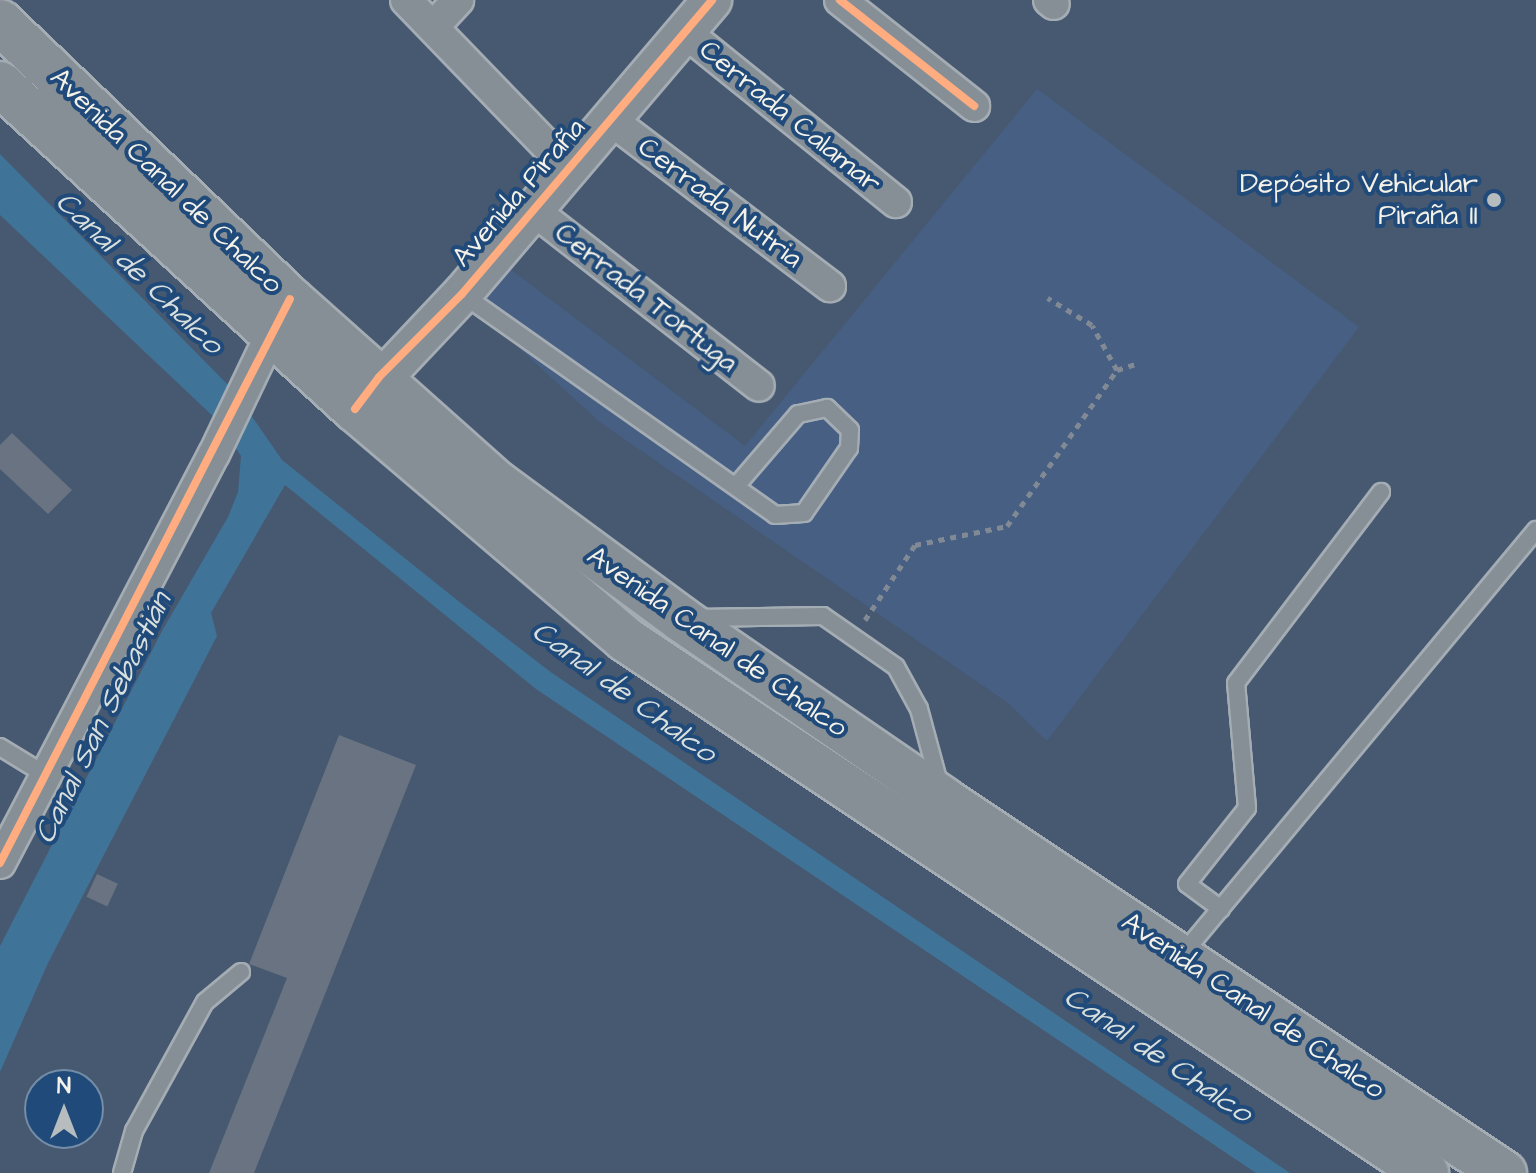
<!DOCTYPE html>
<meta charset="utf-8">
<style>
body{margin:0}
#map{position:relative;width:1536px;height:1173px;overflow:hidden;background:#475970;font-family:"Architects Daughter",sans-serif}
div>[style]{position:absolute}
.built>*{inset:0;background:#465f83}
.water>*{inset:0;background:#407398}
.building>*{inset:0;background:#697381;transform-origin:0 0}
.path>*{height:5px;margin-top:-2.5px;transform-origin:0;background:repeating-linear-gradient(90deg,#818a94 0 6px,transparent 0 12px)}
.roads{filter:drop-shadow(2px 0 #a4acb4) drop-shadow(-2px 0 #a4acb4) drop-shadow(0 2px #a4acb4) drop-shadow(0 -2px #a4acb4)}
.service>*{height:16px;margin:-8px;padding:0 8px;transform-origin:8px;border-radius:8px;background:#878f96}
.minor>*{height:30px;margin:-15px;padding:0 15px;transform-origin:15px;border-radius:15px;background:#878f96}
.tertiary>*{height:38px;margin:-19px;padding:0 19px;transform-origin:19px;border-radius:19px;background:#878f96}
.secondary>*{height:44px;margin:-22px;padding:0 22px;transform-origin:22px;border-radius:22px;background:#878f96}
.cycleway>*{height:8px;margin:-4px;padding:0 4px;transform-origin:4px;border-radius:4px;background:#ffac80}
.dots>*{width:22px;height:22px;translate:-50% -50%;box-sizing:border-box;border:4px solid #1f4a7a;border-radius:50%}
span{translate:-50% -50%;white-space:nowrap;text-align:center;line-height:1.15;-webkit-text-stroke:8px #1f4a7a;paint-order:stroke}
.street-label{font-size:28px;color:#f4f1e8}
.poi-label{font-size:28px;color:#f4f1e8}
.right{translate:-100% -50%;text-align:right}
.water-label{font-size:30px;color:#d9dfdd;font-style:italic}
.north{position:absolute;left:24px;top:1069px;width:80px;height:80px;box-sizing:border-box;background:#1f4a7a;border:2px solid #748da6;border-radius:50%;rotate:0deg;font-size:22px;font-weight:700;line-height:32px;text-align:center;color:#f4f1e8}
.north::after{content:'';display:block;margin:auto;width:28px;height:36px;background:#b7bcbe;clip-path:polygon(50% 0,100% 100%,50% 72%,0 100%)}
</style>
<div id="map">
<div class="built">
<i style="clip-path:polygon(1037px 89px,1359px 327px,1047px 741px,1008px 703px,601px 423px,472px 305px,506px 266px,745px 446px)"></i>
</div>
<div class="water">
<i style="clip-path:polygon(0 154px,235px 392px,282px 460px,462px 604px,552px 673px,1290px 1173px,1256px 1173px,536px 689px,285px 485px,211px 613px,217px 636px,48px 963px,0 1072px,0 946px,162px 631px,228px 517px,238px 492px,241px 456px,218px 421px,0 215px)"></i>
</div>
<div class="building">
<i style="clip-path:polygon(12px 433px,72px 490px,48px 514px,0 469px,0 445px)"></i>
<i style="clip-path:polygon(339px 735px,416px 765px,254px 1173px,209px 1173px,287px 978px,249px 964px)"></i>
<i style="left:97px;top:874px;width:23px;height:25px;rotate:25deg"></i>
</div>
<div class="path">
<i style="left:1117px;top:370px;width:23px;rotate:-18deg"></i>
<i style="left:865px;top:620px;width:90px;rotate:-56.3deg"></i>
<i style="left:915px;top:545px;width:94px;rotate:-11.7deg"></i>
<i style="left:1007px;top:526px;width:191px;rotate:-54.8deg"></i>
<i style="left:1117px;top:370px;width:51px;rotate:-119.1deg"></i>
<i style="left:1092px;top:325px;width:52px;rotate:-148.5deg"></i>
</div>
<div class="roads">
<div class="service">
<i style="left:462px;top:294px;width:383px;rotate:35.2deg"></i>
<i style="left:775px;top:515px;width:29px;rotate:-4deg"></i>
<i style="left:804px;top:513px;width:79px;rotate:-55.3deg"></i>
<i style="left:849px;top:448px;width:18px;rotate:-87deg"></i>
<i style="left:850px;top:430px;width:32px;rotate:-136deg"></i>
<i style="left:827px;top:408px;width:30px;rotate:168deg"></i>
<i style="left:798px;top:414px;width:94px;rotate:130.7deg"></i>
<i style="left:696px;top:618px;width:127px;rotate:-0.9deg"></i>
<i style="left:823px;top:616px;width:89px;rotate:34.9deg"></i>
<i style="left:896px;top:667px;width:48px;rotate:61.3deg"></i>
<i style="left:919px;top:709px;width:81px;rotate:74.9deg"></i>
<i style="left:0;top:747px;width:52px;rotate:31.5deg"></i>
<i style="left:1221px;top:909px;width:42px;rotate:-143.7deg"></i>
<i style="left:1187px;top:884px;width:97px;rotate:-51.7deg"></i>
<i style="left:1247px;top:808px;width:125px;rotate:-95deg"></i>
<i style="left:1236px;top:683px;width:240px;rotate:-52.8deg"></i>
<i style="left:1181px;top:956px;width:555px;rotate:-50.19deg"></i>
<i style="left:122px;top:1173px;width:44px;rotate:-74.1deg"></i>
<i style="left:134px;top:1131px;width:147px;rotate:-61.2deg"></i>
<i style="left:205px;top:1002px;width:47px;rotate:-39.8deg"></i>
</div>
<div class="minor">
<i style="left:406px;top:0;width:235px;rotate:46deg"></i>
<i style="left:840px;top:0;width:171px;rotate:38.3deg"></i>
<i style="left:1049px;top:0;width:6px;rotate:39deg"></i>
<i style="left:433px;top:27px;width:37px;rotate:-47deg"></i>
<i style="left:685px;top:32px;width:271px;rotate:38.9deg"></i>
<i style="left:611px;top:120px;width:275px;rotate:37.2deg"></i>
<i style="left:533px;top:210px;width:286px;rotate:37.9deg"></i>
<i style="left:0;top:863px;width:462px;rotate:-62.4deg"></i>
<i style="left:214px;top:454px;width:151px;rotate:-64.5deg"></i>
</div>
<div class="tertiary">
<i style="left:361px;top:401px;width:147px;rotate:-46.7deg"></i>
<i style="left:462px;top:294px;width:386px;rotate:-49.6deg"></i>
</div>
<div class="secondary">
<i style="left:0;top:22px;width:401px;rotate:43.7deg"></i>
<i style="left:290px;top:299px;width:278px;rotate:41.7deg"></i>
<i style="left:498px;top:484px;width:227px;rotate:36.4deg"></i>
<i style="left:681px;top:619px;width:319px;rotate:34.5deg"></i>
<i style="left:944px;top:800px;width:673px;rotate:33.67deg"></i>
<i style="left:0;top:84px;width:481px;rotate:42.5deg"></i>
<i style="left:355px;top:409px;width:355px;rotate:40.4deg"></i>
<i style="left:625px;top:639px;width:963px;rotate:33.69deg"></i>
</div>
</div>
<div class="cycleway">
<i style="left:840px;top:0;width:171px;rotate:38.3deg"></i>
<i style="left:355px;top:409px;width:40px;rotate:-53deg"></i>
<i style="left:379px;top:377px;width:117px;rotate:-45deg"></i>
<i style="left:462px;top:294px;width:386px;rotate:-49.6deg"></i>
<i style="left:0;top:863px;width:634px;rotate:-62.79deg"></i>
</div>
<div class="dots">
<i style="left:1494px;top:200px;background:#b7bcbe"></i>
</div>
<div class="street-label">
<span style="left:790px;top:117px;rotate:39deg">Cerrada Calamar</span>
<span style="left:166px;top:181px;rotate:44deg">Avenida Canal de Chalco</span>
<span style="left:519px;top:193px;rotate:-49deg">Avenida Piraña</span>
<span style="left:720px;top:203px;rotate:37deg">Cerrada Nutria</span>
<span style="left:646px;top:298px;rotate:38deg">Cerrada Tortuga</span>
<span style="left:717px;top:642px;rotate:35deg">Avenida Canal de Chalco</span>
<span style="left:1253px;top:1006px;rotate:34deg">Avenida Canal de Chalco</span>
</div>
<div class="poi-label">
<span class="right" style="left:1478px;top:200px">Depósito Vehicular<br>Piraña II</span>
</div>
<div class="water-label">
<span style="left:139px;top:273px;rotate:44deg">Canal de Chalco</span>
<span style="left:624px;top:692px;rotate:36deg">Canal de Chalco</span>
<span style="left:103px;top:718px;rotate:-64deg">Canal San Sebastián</span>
<span style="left:1158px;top:1055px;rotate:34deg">Canal de Chalco</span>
</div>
<div class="north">N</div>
</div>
